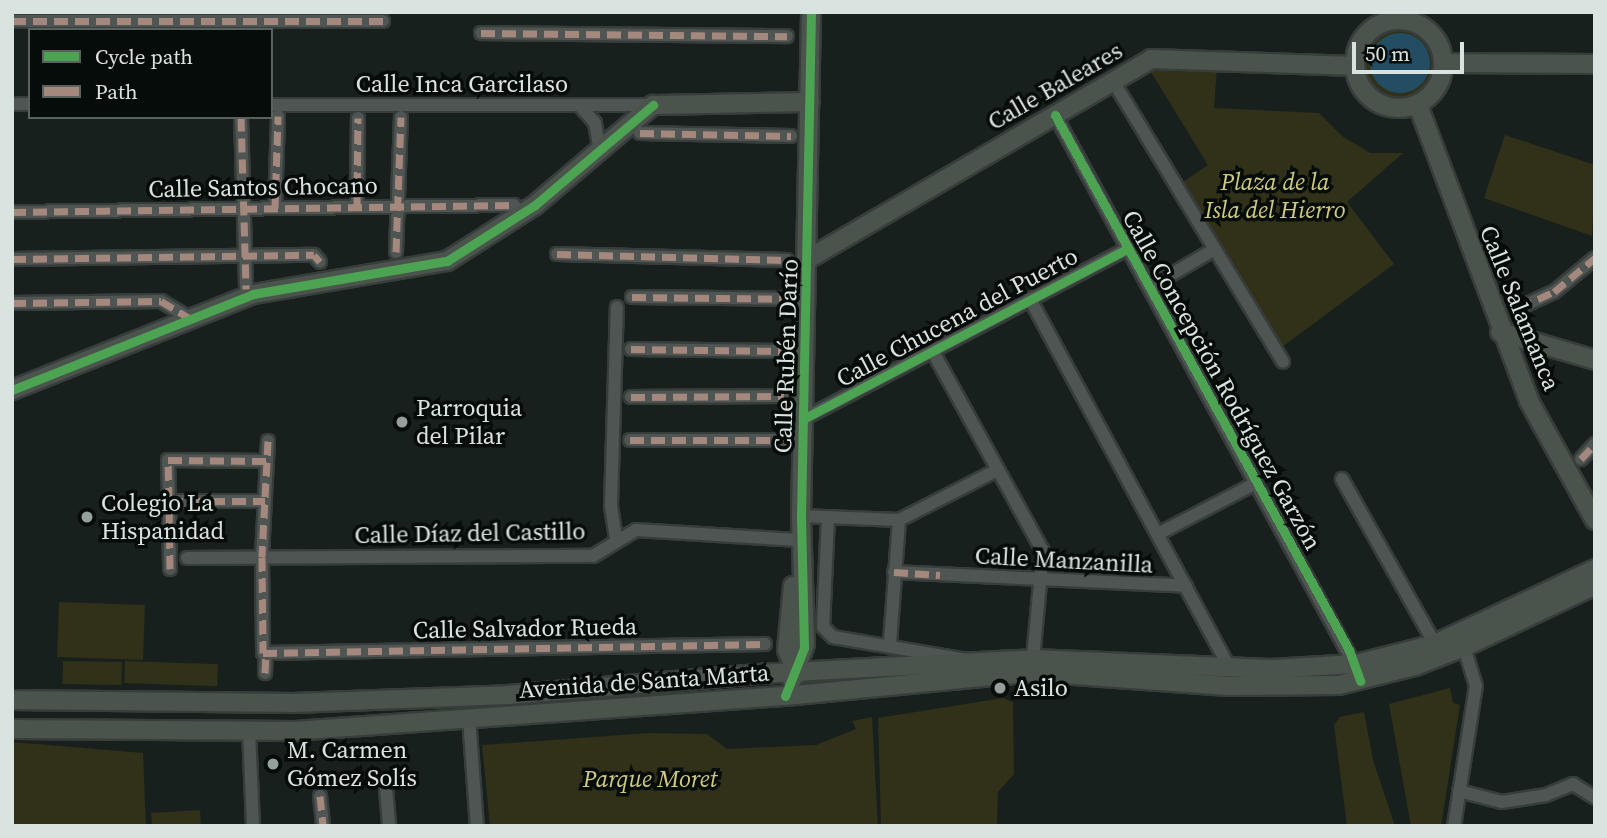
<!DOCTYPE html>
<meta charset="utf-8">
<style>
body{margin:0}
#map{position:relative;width:1607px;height:838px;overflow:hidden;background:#18201e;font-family:"Source Serif 4",serif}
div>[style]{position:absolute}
.green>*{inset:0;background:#313018;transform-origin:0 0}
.round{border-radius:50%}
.water>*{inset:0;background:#224d63}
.roads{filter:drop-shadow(2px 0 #373d3b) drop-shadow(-2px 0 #373d3b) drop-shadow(0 2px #373d3b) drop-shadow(0 -2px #373d3b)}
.street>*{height:12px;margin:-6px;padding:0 6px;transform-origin:6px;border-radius:6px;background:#4f5553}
.secondary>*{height:18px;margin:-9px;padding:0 9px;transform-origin:9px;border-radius:9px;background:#4b534d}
.secondary>.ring{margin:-9px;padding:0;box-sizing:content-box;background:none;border:18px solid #4b534d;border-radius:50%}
.quiet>*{height:7px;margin-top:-3.5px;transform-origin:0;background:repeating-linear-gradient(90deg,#a5887d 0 14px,transparent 0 21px)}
.cycleway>*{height:9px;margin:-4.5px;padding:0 4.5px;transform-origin:4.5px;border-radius:4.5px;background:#4ca352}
.dots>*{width:19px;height:19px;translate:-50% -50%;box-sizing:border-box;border:4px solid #060c09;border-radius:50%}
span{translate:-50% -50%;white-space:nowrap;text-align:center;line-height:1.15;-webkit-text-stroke:7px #060c09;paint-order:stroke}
.street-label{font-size:24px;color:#d9e3df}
.park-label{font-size:24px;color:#d0ca80;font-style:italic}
.poi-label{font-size:24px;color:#d9e3df}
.left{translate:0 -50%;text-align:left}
.frame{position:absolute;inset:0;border:14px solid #d9e3df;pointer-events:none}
.legend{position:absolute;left:28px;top:28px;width:245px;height:91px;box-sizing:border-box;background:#060c09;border:2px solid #5a625f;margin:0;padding:9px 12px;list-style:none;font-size:21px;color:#d9e3df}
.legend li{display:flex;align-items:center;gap:14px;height:35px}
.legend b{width:35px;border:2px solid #5a625f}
.scale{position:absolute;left:1352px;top:42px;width:112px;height:32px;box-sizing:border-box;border:4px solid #d9e3df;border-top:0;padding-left:9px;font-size:21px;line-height:24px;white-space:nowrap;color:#d9e3df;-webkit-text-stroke:5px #060c09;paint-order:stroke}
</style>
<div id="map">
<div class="green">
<i class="round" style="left:1358px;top:23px;width:82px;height:82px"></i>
<i style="clip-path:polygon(1160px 66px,1217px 68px,1214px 108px,1319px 113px,1342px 136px,1370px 153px,1403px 153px,1347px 202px,1394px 264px,1282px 347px,1183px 182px,1208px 165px,1151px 72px)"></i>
<i style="clip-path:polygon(1505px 135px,1595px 165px,1592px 236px,1484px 198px)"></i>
<i style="left:59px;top:602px;width:86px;height:55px;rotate:2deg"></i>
<i style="left:63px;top:661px;width:59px;height:23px;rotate:1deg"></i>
<i style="left:125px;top:661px;width:93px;height:22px;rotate:2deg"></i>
<i style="clip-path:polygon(1450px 688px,1453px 703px,1460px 705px,1441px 826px,1411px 826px,1389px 704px)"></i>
<i style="clip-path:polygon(1003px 698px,1013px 702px,1014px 774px,998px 792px,997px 826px,881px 826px,878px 718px)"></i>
<i style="clip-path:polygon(1364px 712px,1373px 760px,1395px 826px,1347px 826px,1334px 725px,1340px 717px)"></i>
<i style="clip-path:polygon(872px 717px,878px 826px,490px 826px,482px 745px,649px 733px,707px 734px,727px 749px,816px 745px,856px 729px,852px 721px)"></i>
<i style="clip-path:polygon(12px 742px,143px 753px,146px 826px,12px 826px)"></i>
<i style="clip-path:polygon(200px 810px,201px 826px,152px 826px,151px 813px)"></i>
</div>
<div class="water">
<i class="round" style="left:1370px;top:33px;width:60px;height:60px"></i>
</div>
<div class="roads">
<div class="street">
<i style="left:12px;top:21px;width:371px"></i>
<i style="left:481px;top:33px;width:306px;rotate:0.6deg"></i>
<i style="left:1113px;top:81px;width:328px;rotate:58.8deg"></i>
<i style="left:12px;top:104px;width:18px"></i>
<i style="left:271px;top:105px;width:382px"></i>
<i style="left:579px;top:105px;width:24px;rotate:48deg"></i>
<i style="left:595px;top:123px;width:27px;rotate:80deg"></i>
<i style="left:1055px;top:115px;width:633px;rotate:61.41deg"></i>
<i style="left:241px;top:117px;width:172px;rotate:88.3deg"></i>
<i style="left:640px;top:133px;width:151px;rotate:1.1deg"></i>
<i style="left:357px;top:207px;width:89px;rotate:-89.4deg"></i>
<i style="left:275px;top:208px;width:92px;rotate:-88.1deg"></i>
<i style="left:12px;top:212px;width:502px;rotate:-0.8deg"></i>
<i style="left:396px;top:252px;width:135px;rotate:-87.9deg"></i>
<i style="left:557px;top:254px;width:230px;rotate:1.5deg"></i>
<i style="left:12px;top:259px;width:302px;rotate:-0.8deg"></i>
<i style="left:314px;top:255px;width:9px;rotate:49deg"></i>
<i style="left:1150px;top:287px;width:75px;rotate:-30.3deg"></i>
<i style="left:632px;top:297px;width:153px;rotate:0.7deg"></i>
<i style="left:1030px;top:299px;width:418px;rotate:61.6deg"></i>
<i style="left:12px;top:303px;width:149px;rotate:-0.8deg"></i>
<i style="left:161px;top:301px;width:35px;rotate:31deg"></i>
<i style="left:1519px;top:308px;width:38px;rotate:-25deg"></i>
<i style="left:1554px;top:292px;width:53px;rotate:-39.7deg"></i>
<i style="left:631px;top:349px;width:151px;rotate:0.8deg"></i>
<i style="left:933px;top:352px;width:227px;rotate:61.1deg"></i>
<i style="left:1043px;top:551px;width:108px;rotate:95.3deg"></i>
<i style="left:631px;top:397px;width:153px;rotate:-0.4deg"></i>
<i style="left:805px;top:418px;width:364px;rotate:-27.7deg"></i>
<i style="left:630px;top:440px;width:155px"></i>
<i style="left:268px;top:441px;width:116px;rotate:93deg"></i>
<i style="left:262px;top:557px;width:96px;rotate:89.4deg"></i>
<i style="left:263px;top:653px;width:502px;rotate:-1.03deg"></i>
<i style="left:1581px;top:459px;width:21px;rotate:-47deg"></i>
<i style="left:1342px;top:479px;width:189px;rotate:60.6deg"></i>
<i style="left:169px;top:501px;width:41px;rotate:-91.4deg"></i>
<i style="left:168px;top:460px;width:99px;rotate:0.6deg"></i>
<i style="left:801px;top:516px;width:98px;rotate:2.3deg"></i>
<i style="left:899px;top:520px;width:110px;rotate:-27deg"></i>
<i style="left:828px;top:517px;width:110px;rotate:92.6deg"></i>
<i style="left:823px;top:627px;width:14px;rotate:45deg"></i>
<i style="left:833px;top:637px;width:131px;rotate:9.7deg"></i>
<i style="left:1158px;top:534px;width:110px;rotate:-27.5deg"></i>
<i style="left:616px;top:538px;width:33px;rotate:-99deg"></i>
<i style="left:611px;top:505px;width:198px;rotate:-88.3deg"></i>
<i style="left:187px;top:558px;width:406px;rotate:-0.3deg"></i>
<i style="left:593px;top:556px;width:50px;rotate:-31.2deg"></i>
<i style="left:636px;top:530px;width:162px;rotate:3.5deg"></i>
<i style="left:170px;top:569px;width:68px;rotate:-90.8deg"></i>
<i style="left:169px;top:501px;width:96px"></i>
<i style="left:894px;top:572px;width:292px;rotate:2.7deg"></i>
<i style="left:890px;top:643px;width:123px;rotate:-85.8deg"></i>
<i style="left:265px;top:673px;width:20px;rotate:-87deg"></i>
<i style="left:469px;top:718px;width:108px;rotate:85.8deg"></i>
<i style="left:249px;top:730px;width:96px;rotate:87.6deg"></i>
<i style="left:386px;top:789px;width:37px;rotate:85deg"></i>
<i style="left:1459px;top:791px;width:44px;rotate:14.3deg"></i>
<i style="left:1502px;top:802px;width:45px;rotate:-9deg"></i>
<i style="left:1546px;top:795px;width:29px;rotate:-22deg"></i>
<i style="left:1573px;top:784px;width:26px;rotate:32deg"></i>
<i style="left:320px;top:796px;width:30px;rotate:84deg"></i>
<i style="left:1454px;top:826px;width:142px;rotate:-81.1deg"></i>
<i style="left:1476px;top:686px;width:41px;rotate:-107.1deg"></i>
</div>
<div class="secondary">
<i class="ring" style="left:1355px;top:20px;width:70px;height:70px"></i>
<i style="left:1444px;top:63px;width:151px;rotate:0.4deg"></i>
<i style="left:1418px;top:105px;width:316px;rotate:69.4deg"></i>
<i style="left:1529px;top:401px;width:136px;rotate:61deg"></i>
<i style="left:808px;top:259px;width:397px;rotate:-30.2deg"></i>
<i style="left:1151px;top:59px;width:204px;rotate:2deg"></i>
<i style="left:1500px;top:332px;width:99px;rotate:16.4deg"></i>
<i style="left:12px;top:390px;width:259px;rotate:-21.7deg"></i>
<i style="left:253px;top:294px;width:197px;rotate:-9.7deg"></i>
<i style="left:447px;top:261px;width:104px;rotate:-32.5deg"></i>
<i style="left:535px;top:205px;width:155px;rotate:-40.3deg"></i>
<i style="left:653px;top:105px;width:157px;rotate:-1.1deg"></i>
<i style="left:793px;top:586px;width:64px;rotate:95.4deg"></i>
<i style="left:787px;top:650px;width:26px;rotate:67deg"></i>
<i style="left:792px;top:680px;width:38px;rotate:-70deg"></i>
<i style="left:805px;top:644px;width:128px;rotate:-91.8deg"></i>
<i style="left:801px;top:516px;width:504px;rotate:-88.86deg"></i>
<i style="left:12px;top:700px;width:281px;rotate:0.6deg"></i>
<i style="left:293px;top:703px;width:215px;rotate:-2.1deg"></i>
<i style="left:508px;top:695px;width:251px;rotate:-4.8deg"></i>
<i style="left:758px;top:674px;width:275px;rotate:-3.1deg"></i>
<i style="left:1033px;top:659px;width:238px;rotate:2.4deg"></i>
<i style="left:1271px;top:669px;width:85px;rotate:-3.4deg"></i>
<i style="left:1356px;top:664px;width:81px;rotate:-14.2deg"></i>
<i style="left:1435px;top:644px;width:177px;rotate:-25.1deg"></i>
<i style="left:12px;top:729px;width:282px;rotate:0.4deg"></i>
<i style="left:294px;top:731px;width:492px;rotate:-4.1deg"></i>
<i style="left:785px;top:696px;width:248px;rotate:-5.5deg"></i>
<i style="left:1032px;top:672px;width:197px;rotate:4.1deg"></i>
<i style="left:1229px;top:686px;width:110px;rotate:-0.5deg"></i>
<i style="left:1339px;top:685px;width:78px;rotate:-14deg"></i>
<i style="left:1415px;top:666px;width:53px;rotate:-21.2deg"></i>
<i style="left:1464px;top:647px;width:145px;rotate:-25.3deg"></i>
</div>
</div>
<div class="quiet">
<i style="left:12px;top:21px;width:371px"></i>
<i style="left:481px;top:33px;width:306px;rotate:0.6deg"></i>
<i style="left:241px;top:117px;width:172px;rotate:88.3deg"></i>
<i style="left:640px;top:133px;width:151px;rotate:1.1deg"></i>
<i style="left:357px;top:207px;width:89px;rotate:-89.4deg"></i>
<i style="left:275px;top:208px;width:92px;rotate:-88.1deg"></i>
<i style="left:12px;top:212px;width:502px;rotate:-0.8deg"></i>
<i style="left:396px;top:252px;width:135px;rotate:-87.9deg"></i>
<i style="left:557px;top:254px;width:230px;rotate:1.5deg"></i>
<i style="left:12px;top:259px;width:302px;rotate:-0.8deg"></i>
<i style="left:314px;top:255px;width:9px;rotate:49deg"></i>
<i style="left:632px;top:297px;width:153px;rotate:0.7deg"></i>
<i style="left:12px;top:303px;width:149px;rotate:-0.8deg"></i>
<i style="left:161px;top:301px;width:35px;rotate:31deg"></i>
<i style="left:1519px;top:308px;width:38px;rotate:-25deg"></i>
<i style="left:1554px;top:292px;width:53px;rotate:-39.7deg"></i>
<i style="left:631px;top:349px;width:151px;rotate:0.8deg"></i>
<i style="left:631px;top:397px;width:153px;rotate:-0.4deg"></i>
<i style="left:630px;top:440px;width:155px"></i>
<i style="left:268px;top:441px;width:116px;rotate:93deg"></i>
<i style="left:262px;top:557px;width:96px;rotate:89.4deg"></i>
<i style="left:263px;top:653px;width:502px;rotate:-1.03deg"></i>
<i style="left:1581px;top:459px;width:21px;rotate:-47deg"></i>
<i style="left:169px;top:501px;width:41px;rotate:-91.4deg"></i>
<i style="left:168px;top:460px;width:99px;rotate:0.6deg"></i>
<i style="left:170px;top:569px;width:68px;rotate:-90.8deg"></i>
<i style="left:169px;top:501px;width:96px"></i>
<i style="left:894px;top:572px;width:46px;rotate:3.7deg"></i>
<i style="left:265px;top:673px;width:20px;rotate:-87deg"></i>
<i style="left:320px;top:796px;width:30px;rotate:84deg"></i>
</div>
<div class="cycleway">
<i style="left:1055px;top:115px;width:610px;rotate:61.21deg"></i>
<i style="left:1349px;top:650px;width:33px;rotate:70deg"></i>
<i style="left:12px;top:390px;width:259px;rotate:-21.7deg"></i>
<i style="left:253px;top:294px;width:197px;rotate:-9.7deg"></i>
<i style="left:447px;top:261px;width:104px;rotate:-32.5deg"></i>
<i style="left:535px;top:205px;width:155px;rotate:-40.3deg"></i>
<i style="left:805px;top:418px;width:364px;rotate:-27.7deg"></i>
<i style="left:785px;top:696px;width:52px;rotate:-68.4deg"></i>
<i style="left:804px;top:648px;width:132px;rotate:-91.3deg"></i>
<i style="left:801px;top:516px;width:504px;rotate:-88.86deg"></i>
</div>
<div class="dots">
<i style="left:402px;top:422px;background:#959f9b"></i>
<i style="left:87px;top:517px;background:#959f9b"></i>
<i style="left:1000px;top:688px;background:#959f9b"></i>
<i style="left:273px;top:764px;background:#959f9b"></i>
</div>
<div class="street-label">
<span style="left:462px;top:84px">Calle Inca Garcilaso</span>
<span style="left:1055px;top:86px;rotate:-30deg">Calle Baleares</span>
<span style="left:263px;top:187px;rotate:-1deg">Calle Santos Chocano</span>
<span style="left:1520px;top:308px;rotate:68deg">Calle Salamanca</span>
<span style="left:957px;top:317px;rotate:-28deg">Calle Chucena del Puerto</span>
<span style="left:786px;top:356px;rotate:-88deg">Calle Rubén Darío</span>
<span style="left:1222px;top:380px;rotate:61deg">Calle Concepción Rodríguez Garzón</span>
<span style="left:470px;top:533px;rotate:-1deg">Calle Díaz del Castillo</span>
<span style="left:1064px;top:560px;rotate:3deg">Calle Manzanilla</span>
<span style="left:525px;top:628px;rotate:-1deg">Calle Salvador Rueda</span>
<span style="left:644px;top:681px;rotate:-4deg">Avenida de Santa Marta</span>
</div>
<div class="park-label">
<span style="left:1275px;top:196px">Plaza de la<br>Isla del Hierro</span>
<span style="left:650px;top:779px">Parque Moret</span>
</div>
<div class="poi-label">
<span class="left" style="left:416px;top:422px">Parroquia<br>del Pilar</span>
<span class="left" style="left:101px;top:517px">Colegio La<br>Hispanidad</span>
<span class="left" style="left:1014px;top:688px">Asilo</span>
<span class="left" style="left:287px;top:764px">M. Carmen<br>Gómez Solís</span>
</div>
<div class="frame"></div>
<ul class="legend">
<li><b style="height:9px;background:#4ca352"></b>Cycle path</li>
<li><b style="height:9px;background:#a5887d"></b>Path</li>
</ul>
<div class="scale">50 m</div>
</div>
